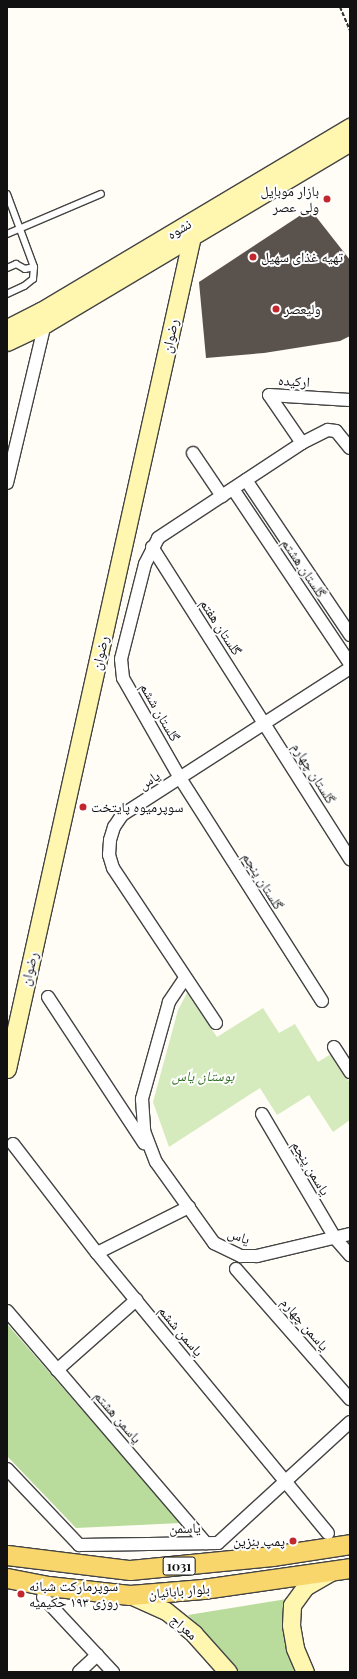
<!DOCTYPE html>
<meta charset="utf-8">
<style>
body{margin:0}
#map{position:relative;width:357px;height:1679px;overflow:hidden;background:#fffdf5;font-family:"Playfair Display","Noto Naskh Arabic",serif}
div>[style]{position:absolute}
.green>*{inset:0;background:#d5ebbd}
.forest>*{inset:0;background:#b9dc9c}
.building>*{inset:0;background:#5a524d}
.path>*{height:2px;margin-top:-1px;transform-origin:0;background:repeating-linear-gradient(90deg,#333 0 4px,transparent 0 6px)}
.roads{filter:drop-shadow(1px 0 #444) drop-shadow(-1px 0 #444) drop-shadow(0 1px #444) drop-shadow(0 -1px #444)}
.lane>*{height:6px;margin:-3px;padding:0 3px;transform-origin:3px;border-radius:3px;background:#fff}
.street>*{height:12px;margin:-6px;padding:0 6px;transform-origin:6px;border-radius:6px;background:#fff}
.secondary>*{height:17px;margin:-8.5px;padding:0 8.5px;transform-origin:8.5px;border-radius:8.5px;background:#fff6b0}
.primary>*{height:19px;margin:-9.5px;padding:0 9.5px;transform-origin:9.5px;border-radius:9.5px;background:#f9d66b}
.dots>*{width:11px;height:11px;translate:-50% -50%;box-sizing:border-box;border:2px solid #fff;border-radius:50%}
span{translate:-50% -50%;white-space:nowrap;text-align:center;line-height:1.15;-webkit-text-stroke:4px #fff;paint-order:stroke}
.shield-label span{padding:1px 3px;background:#fff;border:1px solid;border-radius:3px;-webkit-text-stroke-width:0}
.shield-label{font-size:13px;color:#111;font-weight:700}
.poi-label{font-size:14px;color:#111}
.right{translate:-100% -50%;text-align:right}
.left{translate:0 -50%;text-align:left}
.street-label{font-size:14px;color:#111}
.park-label{font-size:14px;color:#2f6b1f;font-style:italic}
.frame{position:absolute;inset:0;border:8px solid #111;pointer-events:none}
</style>
<div id="map">
<div class="green">
<i style="clip-path:polygon(187px 993px,217px 1037px,263px 1008px,279px 1033px,295px 1024px,318px 1062px,331px 1054px,350px 1083px,350px 1120px,333px 1132px,309px 1095px,277px 1115px,260px 1088px,169px 1147px,153px 1102px,178px 1010px)"></i>
</div>
<div class="forest">
<i style="clip-path:polygon(7px 1324px,181px 1523px,76px 1528px,7px 1456px)"></i>
<i style="clip-path:polygon(287px 1599px,284px 1627px,294px 1672px,239px 1672px,188px 1615px)"></i>
</div>
<div class="building">
<i style="clip-path:polygon(310px 209px,350px 260px,350px 336px,340px 341px,264px 353px,206px 358px,199px 282px)"></i>
</div>
<div class="path">
<i style="left:340px;top:7px;width:25px;rotate:67deg"></i>
</div>
<div class="roads">
<div class="lane">
<i style="left:7px;top:194px;width:78px;rotate:69.7deg"></i>
<i style="left:34px;top:267px;width:12px;rotate:95deg"></i>
<i style="left:33px;top:279px;width:11px;rotate:142deg"></i>
<i style="left:24px;top:286px;width:19px;rotate:155deg"></i>
<i style="left:7px;top:234px;width:102px;rotate:-23.1deg"></i>
<i style="left:7px;top:268px;width:10px;rotate:-24deg"></i>
<i style="left:16px;top:264px;width:10px;rotate:29deg"></i>
<i style="left:25px;top:269px;width:9px;rotate:-13deg"></i>
</div>
<div class="street">
<i style="left:302px;top:443px;width:58px;rotate:-124.5deg"></i>
<i style="left:269px;top:395px;width:81px;rotate:3.5deg"></i>
<i style="left:193px;top:453px;width:52px;rotate:56deg"></i>
<i style="left:246px;top:480px;width:187px;rotate:56.1deg"></i>
<i style="left:7px;top:483px;width:163px;rotate:-76.6deg"></i>
<i style="left:233px;top:489px;width:211px;rotate:56.2deg"></i>
<i style="left:152px;top:547px;width:370px;rotate:57.6deg"></i>
<i style="left:185px;top:978px;width:29px;rotate:124deg"></i>
<i style="left:169px;top:1002px;width:101px;rotate:105.6deg"></i>
<i style="left:142px;top:1099px;width:32px;rotate:86deg"></i>
<i style="left:144px;top:1131px;width:33px;rotate:69deg"></i>
<i style="left:156px;top:1162px;width:100px;rotate:54.4deg"></i>
<i style="left:214px;top:1243px;width:30px;rotate:26deg"></i>
<i style="left:241px;top:1256px;width:16px"></i>
<i style="left:257px;top:1256px;width:96px;rotate:-13.3deg"></i>
<i style="left:48px;top:997px;width:175px;rotate:56.7deg"></i>
<i style="left:322px;top:1001px;width:264px;rotate:-122.5deg"></i>
<i style="left:180px;top:778px;width:115px;rotate:-119.7deg"></i>
<i style="left:123px;top:678px;width:19px;rotate:-96deg"></i>
<i style="left:121px;top:659px;width:98px;rotate:-75.8deg"></i>
<i style="left:145px;top:564px;width:29px;rotate:-63deg"></i>
<i style="left:158px;top:538px;width:173px;rotate:-33.4deg"></i>
<i style="left:302px;top:443px;width:29px;rotate:-27deg"></i>
<i style="left:328px;top:430px;width:8px;rotate:7deg"></i>
<i style="left:336px;top:431px;width:22px;rotate:51deg"></i>
<i style="left:216px;top:1023px;width:186px;rotate:-123.6deg"></i>
<i style="left:113px;top:868px;width:14px;rotate:-107deg"></i>
<i style="left:109px;top:855px;width:15px;rotate:-86deg"></i>
<i style="left:110px;top:840px;width:14px;rotate:-73deg"></i>
<i style="left:114px;top:827px;width:14px;rotate:-56deg"></i>
<i style="left:122px;top:815px;width:271px;rotate:-32.8deg"></i>
<i style="left:334px;top:1047px;width:30px;rotate:57deg"></i>
<i style="left:262px;top:1114px;width:144px;rotate:59.5deg"></i>
<i style="left:335px;top:1238px;width:23px;rotate:49deg"></i>
<i style="left:13px;top:1144px;width:138px;rotate:52.4deg"></i>
<i style="left:97px;top:1253px;width:363px;rotate:50.5deg"></i>
<i style="left:97px;top:1253px;width:103px;rotate:-26.6deg"></i>
<i style="left:236px;top:1269px;width:173px;rotate:48.8deg"></i>
<i style="left:7px;top:1311px;width:306px;rotate:49.4deg"></i>
<i style="left:57px;top:1370px;width:106px;rotate:-41.5deg"></i>
<i style="left:7px;top:1469px;width:105px;rotate:46.5deg"></i>
<i style="left:79px;top:1545px;width:139px;rotate:-0.8deg"></i>
<i style="left:218px;top:1543px;width:179px;rotate:-42.5deg"></i>
<i style="left:43px;top:1597px;width:103px;rotate:47deg"></i>
<i style="left:79px;top:1672px;width:25px;rotate:-43deg"></i>
</div>
<div class="secondary">
<i style="left:7px;top:328px;width:38px;rotate:-27deg"></i>
<i style="left:41px;top:311px;width:360px;rotate:-30.8deg"></i>
<i style="left:7px;top:342px;width:42px;rotate:-25.3deg"></i>
<i style="left:45px;top:324px;width:355px;rotate:-30.8deg"></i>
<i style="left:7px;top:1069px;width:853px;rotate:-77.48deg"></i>
<i style="left:192px;top:236px;width:13px;rotate:-103deg"></i>
<i style="left:130px;top:1595px;width:39px;rotate:24deg"></i>
<i style="left:166px;top:1611px;width:36px;rotate:39deg"></i>
<i style="left:194px;top:1634px;width:51px;rotate:48.2deg"></i>
<i style="left:305px;top:1672px;width:26px;rotate:-113deg"></i>
<i style="left:295px;top:1648px;width:23px;rotate:-100deg"></i>
<i style="left:291px;top:1625px;width:20px;rotate:-87deg"></i>
<i style="left:292px;top:1605px;width:22px;rotate:-54deg"></i>
<i style="left:305px;top:1587px;width:30px;rotate:-30deg"></i>
</div>
<div class="primary">
<i style="left:7px;top:1555px;width:124px;rotate:7deg"></i>
<i style="left:130px;top:1570px;width:143px;rotate:-5.6deg"></i>
<i style="left:272px;top:1556px;width:79px;rotate:-8.7deg"></i>
<i style="left:7px;top:1578px;width:42px;rotate:11deg"></i>
<i style="left:48px;top:1586px;width:82px;rotate:6.3deg"></i>
<i style="left:130px;top:1595px;width:73px;rotate:-4.7deg"></i>
<i style="left:203px;top:1589px;width:148px;rotate:-8.1deg"></i>
</div>
</div>
<div class="dots">
<i style="left:327px;top:199px;background:#c4262e"></i>
<i style="left:253px;top:257px;background:#c4262e"></i>
<i style="left:276px;top:309px;background:#c4262e"></i>
<i style="left:83px;top:807px;background:#c4262e"></i>
<i style="left:293px;top:1541px;background:#c4262e"></i>
<i style="left:21px;top:1594px;background:#c4262e"></i>
</div>
<div class="shield-label">
<span style="left:179px;top:1566px">1031</span>
</div>
<div class="poi-label">
<span class="right" style="left:319px;top:199px">بازار موبایل<br>ولی عصر</span>
<span class="left" style="left:261px;top:257px">تهیه غذای سهیل</span>
<span class="left" style="left:284px;top:309px">ولیعصر</span>
<span class="left" style="left:91px;top:807px">سوپرمیوه پایتخت</span>
<span class="right" style="left:285px;top:1541px">پمپ بنزین</span>
<span class="left" style="left:29px;top:1594px">سوپرمارکت شبانه<br>روزی ۱۹۳ حکیمیه</span>
</div>
<div class="street-label">
<span style="left:179px;top:229px;rotate:-31deg">نشوه</span>
<span style="left:170px;top:336px;rotate:-78deg">رضوان</span>
<span style="left:294px;top:381px;rotate:4deg">ارکیده</span>
<span style="left:304px;top:568px;rotate:56deg">گلستان هشتم</span>
<span style="left:221px;top:627px;rotate:57deg">گلستان هفتم</span>
<span style="left:100px;top:653px;rotate:-77deg">رضوان</span>
<span style="left:160px;top:712px;rotate:60deg">گلستان ششم</span>
<span style="left:314px;top:773px;rotate:58deg">گلستان چهارم</span>
<span style="left:149px;top:780px;rotate:-33deg">یاس</span>
<span style="left:263px;top:881px;rotate:58deg">گلستان پنجم</span>
<span style="left:29px;top:969px;rotate:-77deg">رضوان</span>
<span style="left:311px;top:1168px;rotate:59deg">یاسمن پنجم</span>
<span style="left:239px;top:1236px;rotate:20deg">یاس</span>
<span style="left:305px;top:1324px;rotate:49deg">یاسمن چهارم</span>
<span style="left:181px;top:1331px;rotate:50deg">یاسمن ششم</span>
<span style="left:118px;top:1417px;rotate:49deg">یاسمن هشتم</span>
<span style="left:185px;top:1528px;rotate:-1deg">یاسمن</span>
<span style="left:179px;top:1591px;rotate:-5deg">بلوار بابائیان</span>
<span style="left:184px;top:1627px;rotate:41deg">معراج</span>
</div>
<div class="park-label">
<span style="left:203px;top:1076px">بوستان یاس</span>
</div>
<div class="frame"></div>
</div>
